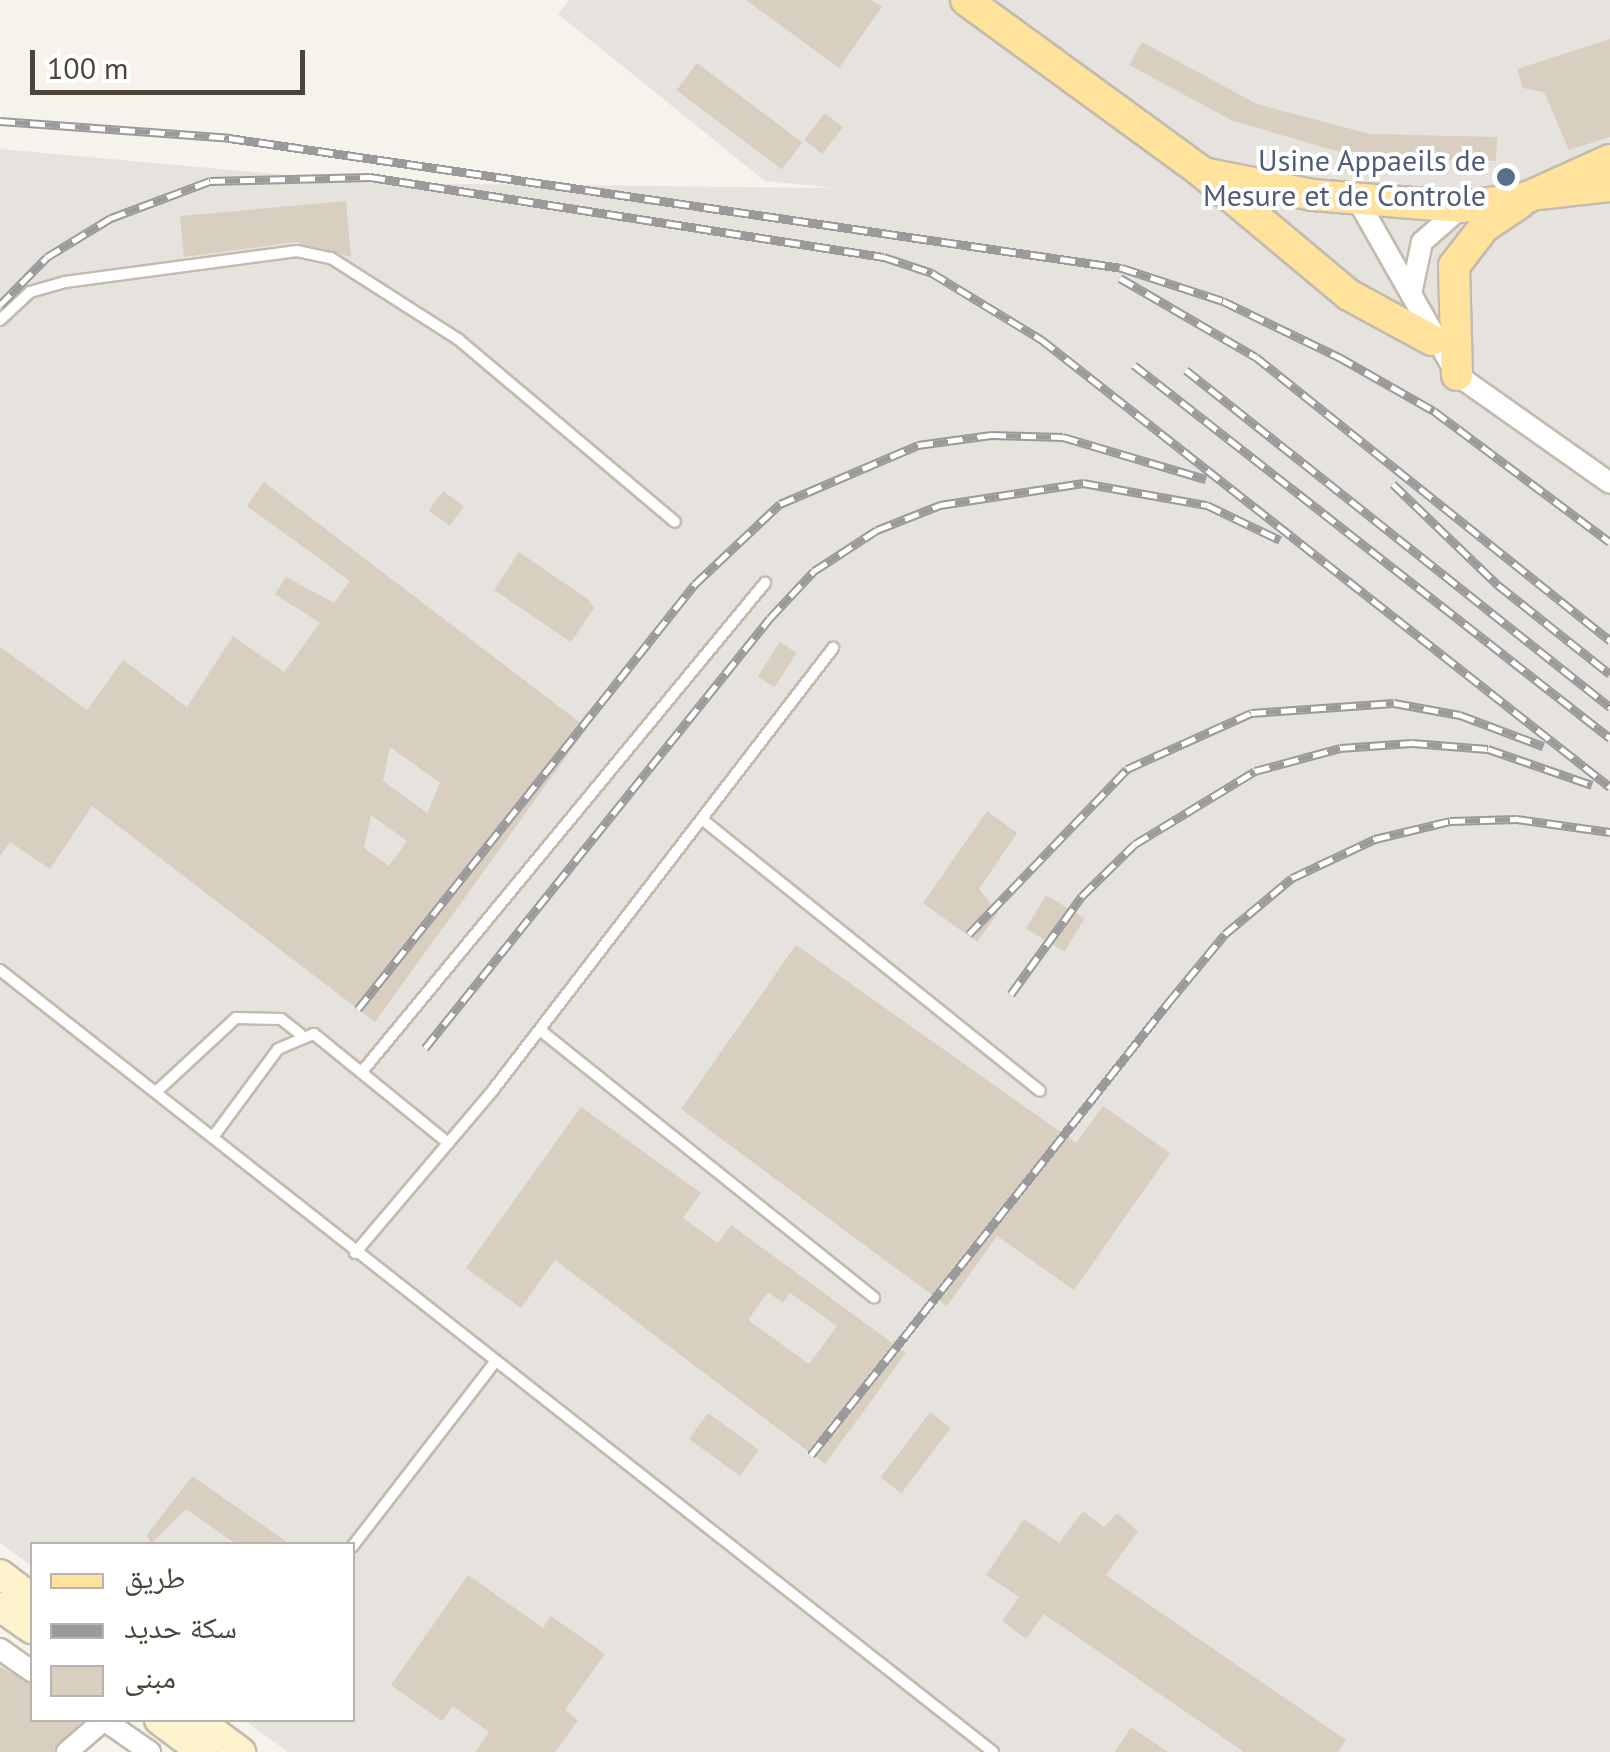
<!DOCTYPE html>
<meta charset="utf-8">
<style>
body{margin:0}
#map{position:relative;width:1610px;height:1752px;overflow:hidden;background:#f6f3ec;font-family:"PT Sans","Noto Naskh Arabic",sans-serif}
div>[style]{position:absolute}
.industrial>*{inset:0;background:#e6e2dd}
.building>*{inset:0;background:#d8cfc1;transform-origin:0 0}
.roads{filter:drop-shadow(2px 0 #c2bbae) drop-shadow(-2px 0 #c2bbae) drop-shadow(0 2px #c2bbae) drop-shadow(0 -2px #c2bbae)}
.lane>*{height:10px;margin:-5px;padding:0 5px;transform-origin:5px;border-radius:5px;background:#fff}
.street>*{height:20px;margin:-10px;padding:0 10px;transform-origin:10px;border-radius:10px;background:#fff}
.secondary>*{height:28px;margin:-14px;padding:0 14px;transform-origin:14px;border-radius:14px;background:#fff3cd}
.primary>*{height:30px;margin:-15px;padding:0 15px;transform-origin:15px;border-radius:15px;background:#ffe39c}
.rail>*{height:9px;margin-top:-4.5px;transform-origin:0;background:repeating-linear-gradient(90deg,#fff 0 15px,#9a9a9a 0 30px);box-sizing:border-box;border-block:2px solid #9a9a9a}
.dots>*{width:28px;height:28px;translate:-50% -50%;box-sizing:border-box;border:5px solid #fff;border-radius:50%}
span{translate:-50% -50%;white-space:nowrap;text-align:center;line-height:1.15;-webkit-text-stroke:8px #fff;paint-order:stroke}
.service-label{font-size:30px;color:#4e5e75}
.right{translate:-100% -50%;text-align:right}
.legend{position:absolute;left:30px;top:1542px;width:325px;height:180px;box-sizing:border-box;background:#fff;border:2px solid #b7b4b0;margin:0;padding:12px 18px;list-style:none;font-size:30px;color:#4b4439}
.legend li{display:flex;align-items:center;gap:20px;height:50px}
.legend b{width:50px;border:2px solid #b7b4b0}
.scale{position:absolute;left:30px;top:50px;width:275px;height:45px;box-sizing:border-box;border:5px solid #4b4439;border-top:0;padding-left:12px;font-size:30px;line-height:35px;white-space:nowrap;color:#4b4439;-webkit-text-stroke:8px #fff;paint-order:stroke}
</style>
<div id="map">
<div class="industrial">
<i style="clip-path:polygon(569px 0,1610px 0,1610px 1752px,288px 1752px,244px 1720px,352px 1720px,352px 1544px,32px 1544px,32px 1566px,0 1543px,0 149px,375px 183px,835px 188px,765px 181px,558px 14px)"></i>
</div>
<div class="building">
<i style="clip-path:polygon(746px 0,871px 0,882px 7px,839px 68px)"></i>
<i style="clip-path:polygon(1610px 39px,1610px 137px,1569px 150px,1544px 92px,1523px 88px,1517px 69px)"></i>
<i style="clip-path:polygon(1142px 42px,1257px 104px,1370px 134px,1497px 137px,1496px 161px,1361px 158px,1233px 121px,1129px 65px)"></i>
<i style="left:697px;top:63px;width:132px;height:34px;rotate:37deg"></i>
<i style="left:825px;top:113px;width:23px;height:34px;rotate:38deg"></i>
<i style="clip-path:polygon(346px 201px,351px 257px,296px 242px,184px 257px,180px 216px)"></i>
<i style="clip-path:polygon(evenodd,264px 482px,587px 728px,375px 1022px,92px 806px,50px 869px,10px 842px,0 856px,0 647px,87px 710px,123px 660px,187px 707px,233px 636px,284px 672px,320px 623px,275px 594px,286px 577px,334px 603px,350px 581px,247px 506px,264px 482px,390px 747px,440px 783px,427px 813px,383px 781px,390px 747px,264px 482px,371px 815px,407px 841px,389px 866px,364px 848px,371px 815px)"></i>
<i style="left:443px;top:491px;width:26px;height:24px;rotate:36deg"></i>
<i style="clip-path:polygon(519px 552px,589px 600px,594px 608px,571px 642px,494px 590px)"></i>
<i style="left:780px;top:642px;width:20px;height:41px;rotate:33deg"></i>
<i style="clip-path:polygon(987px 811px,1017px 833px,979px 889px,998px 913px,977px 942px,923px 903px)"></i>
<i style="left:1046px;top:895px;width:45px;height:39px;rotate:31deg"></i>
<i style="clip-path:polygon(796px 945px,1076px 1143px,1103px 1106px,1170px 1153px,1074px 1290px,997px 1236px,947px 1306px,681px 1109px)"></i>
<i style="clip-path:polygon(evenodd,581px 1107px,701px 1193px,683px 1218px,718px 1243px,731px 1225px,906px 1353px,825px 1464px,555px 1260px,521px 1308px,466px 1268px,581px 1107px,768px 1292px,783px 1303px,790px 1293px,837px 1326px,809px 1364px,748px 1320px,768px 1292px)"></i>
<i style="left:930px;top:1412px;width:26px;height:82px;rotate:37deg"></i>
<i style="left:708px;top:1413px;width:63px;height:32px;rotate:36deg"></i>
<i style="clip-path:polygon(192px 1476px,290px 1544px,236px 1544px,186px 1509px,151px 1544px,147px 1535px)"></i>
<i style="clip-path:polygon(1083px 1511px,1104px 1527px,1117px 1513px,1138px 1531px,1106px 1575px,1346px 1740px,1338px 1752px,1244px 1752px,1044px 1614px,1026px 1639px,1002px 1621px,1019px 1597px,986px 1575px,1024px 1519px,1059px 1543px)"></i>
<i style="clip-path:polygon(468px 1575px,543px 1628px,551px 1616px,605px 1654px,565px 1710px,578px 1720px,555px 1752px,475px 1752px,489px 1732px,453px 1706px,442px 1721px,391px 1685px)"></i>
<i style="clip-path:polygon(0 1666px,32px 1685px,32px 1720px,83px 1720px,54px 1752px,0 1752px)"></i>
<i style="clip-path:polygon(1131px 1727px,1168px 1752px,1115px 1752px)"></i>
</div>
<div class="roads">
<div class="lane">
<i style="left:0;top:320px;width:41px;rotate:-43deg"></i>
<i style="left:30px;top:292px;width:36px;rotate:-16deg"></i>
<i style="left:65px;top:282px;width:234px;rotate:-7.6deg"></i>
<i style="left:297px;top:251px;width:35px;rotate:12deg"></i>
<i style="left:331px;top:258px;width:152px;rotate:32.6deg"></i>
<i style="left:459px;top:340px;width:282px;rotate:40.1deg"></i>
<i style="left:703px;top:820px;width:432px;rotate:38.8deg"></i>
<i style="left:0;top:970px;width:1264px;rotate:38.22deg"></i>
<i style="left:540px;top:1030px;width:428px;rotate:38.7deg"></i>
<i style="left:365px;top:1068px;width:629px;rotate:-50.49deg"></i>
<i style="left:156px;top:1092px;width:109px;rotate:-42.8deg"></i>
<i style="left:236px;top:1018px;width:45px;rotate:1.3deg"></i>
<i style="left:281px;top:1019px;width:24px;rotate:38deg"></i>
<i style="left:213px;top:1137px;width:109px;rotate:-53.5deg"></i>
<i style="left:278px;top:1049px;width:39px;rotate:-23deg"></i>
<i style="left:314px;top:1034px;width:173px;rotate:39.1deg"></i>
<i style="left:355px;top:1253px;width:214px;rotate:-49.7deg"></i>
<i style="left:493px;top:1090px;width:558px;rotate:-52.43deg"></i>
<i style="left:352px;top:1547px;width:229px;rotate:-52.3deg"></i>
</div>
<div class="street">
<i style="left:1357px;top:199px;width:202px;rotate:60.4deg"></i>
<i style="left:1457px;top:375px;width:187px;rotate:35.2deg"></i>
<i style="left:1411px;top:294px;width:53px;rotate:-78.1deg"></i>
<i style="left:1422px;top:242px;width:53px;rotate:-41.2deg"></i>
<i style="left:0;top:1649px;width:39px;rotate:35deg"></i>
<i style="left:104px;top:1720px;width:56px;rotate:34.8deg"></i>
<i style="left:67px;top:1752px;width:49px;rotate:-40.9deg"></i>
</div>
<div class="secondary">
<i style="left:0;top:1574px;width:40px;rotate:37deg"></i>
<i style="left:0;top:1607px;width:39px;rotate:35deg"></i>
<i style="left:159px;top:1720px;width:54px;rotate:36.7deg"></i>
<i style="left:198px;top:1720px;width:54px;rotate:36.7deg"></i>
</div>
<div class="primary">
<i style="left:966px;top:0;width:293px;rotate:36.1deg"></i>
<i style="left:1203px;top:173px;width:112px;rotate:11.3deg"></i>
<i style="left:1313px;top:195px;width:149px;rotate:4.6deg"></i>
<i style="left:1462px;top:207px;width:67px;rotate:-8.6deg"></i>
<i style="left:1528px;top:197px;width:90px;rotate:-24.3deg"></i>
<i style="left:1203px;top:173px;width:190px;rotate:39.9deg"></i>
<i style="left:1349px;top:295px;width:94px;rotate:28.5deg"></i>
<i style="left:1538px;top:194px;width:72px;rotate:-6.3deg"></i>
<i style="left:1457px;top:375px;width:109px;rotate:-91.6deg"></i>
<i style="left:1454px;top:266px;width:49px;rotate:-52.4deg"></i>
<i style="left:1484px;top:227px;width:43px;rotate:-33.7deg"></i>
</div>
</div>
<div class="rail">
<i style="left:0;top:121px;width:230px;rotate:4.2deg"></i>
<i style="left:229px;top:138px;width:902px;rotate:8.28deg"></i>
<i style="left:1122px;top:268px;width:106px;rotate:18.1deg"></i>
<i style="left:1223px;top:301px;width:129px;rotate:25.8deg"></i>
<i style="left:1339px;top:357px;width:109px;rotate:29.6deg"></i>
<i style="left:1434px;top:411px;width:219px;rotate:36.7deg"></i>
<i style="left:1120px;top:278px;width:157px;rotate:30.2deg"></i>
<i style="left:1256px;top:357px;width:454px;rotate:38.7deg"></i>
<i style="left:0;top:305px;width:67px;rotate:-45.6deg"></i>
<i style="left:47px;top:257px;width:75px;rotate:-31.4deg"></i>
<i style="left:111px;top:218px;width:106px;rotate:-20.5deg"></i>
<i style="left:210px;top:181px;width:160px;rotate:-1.4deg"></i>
<i style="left:370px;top:177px;width:520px;rotate:8.85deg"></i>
<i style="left:884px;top:257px;width:51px;rotate:18.4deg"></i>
<i style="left:932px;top:273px;width:129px;rotate:31.3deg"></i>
<i style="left:1042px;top:340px;width:723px;rotate:38.2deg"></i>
<i style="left:1134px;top:365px;width:605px;rotate:38.08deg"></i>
<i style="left:1186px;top:370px;width:542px;rotate:38.48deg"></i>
<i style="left:1393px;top:484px;width:146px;rotate:43.9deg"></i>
<i style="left:1498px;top:585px;width:143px;rotate:38.5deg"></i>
<i style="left:969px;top:934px;width:228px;rotate:-46.2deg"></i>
<i style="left:1127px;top:769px;width:136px;rotate:-24.3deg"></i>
<i style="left:1251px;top:713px;width:143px;rotate:-4deg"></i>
<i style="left:1394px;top:703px;width:67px;rotate:10.3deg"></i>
<i style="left:1460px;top:715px;width:89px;rotate:20.5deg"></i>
<i style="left:1011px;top:994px;width:121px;rotate:-54.1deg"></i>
<i style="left:1082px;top:896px;width:74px;rotate:-44.5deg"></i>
<i style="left:1135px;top:844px;width:140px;rotate:-31.3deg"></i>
<i style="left:1255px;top:771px;width:88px;rotate:-15.1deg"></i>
<i style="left:1340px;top:748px;width:72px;rotate:-4deg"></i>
<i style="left:1412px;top:743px;width:76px;rotate:4.5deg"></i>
<i style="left:1488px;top:749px;width:110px;rotate:19.1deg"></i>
<i style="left:358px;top:1009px;width:542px;rotate:-51.59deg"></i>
<i style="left:695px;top:584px;width:117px;rotate:-43.3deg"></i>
<i style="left:780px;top:504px;width:150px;rotate:-23.1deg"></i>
<i style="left:918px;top:445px;width:74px;rotate:-7.8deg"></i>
<i style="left:991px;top:435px;width:72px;rotate:1.6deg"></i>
<i style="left:1063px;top:437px;width:149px;rotate:16.4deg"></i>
<i style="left:425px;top:1048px;width:551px;rotate:-51.26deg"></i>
<i style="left:770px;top:618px;width:64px;rotate:-46.9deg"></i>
<i style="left:814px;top:571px;width:75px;rotate:-33.1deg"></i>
<i style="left:877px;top:530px;width:68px;rotate:-21.6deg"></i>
<i style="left:940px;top:505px;width:145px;rotate:-8.7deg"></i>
<i style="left:1083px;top:483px;width:126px;rotate:10.1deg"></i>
<i style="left:1207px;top:505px;width:81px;rotate:25.6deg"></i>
<i style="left:811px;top:1455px;width:576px;rotate:-51.7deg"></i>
<i style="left:1168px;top:1003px;width:89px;rotate:-50.4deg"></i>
<i style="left:1225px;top:934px;width:87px;rotate:-39.9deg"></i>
<i style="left:1292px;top:878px;width:92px;rotate:-25.2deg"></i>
<i style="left:1375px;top:839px;width:77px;rotate:-13.5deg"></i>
<i style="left:1450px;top:821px;width:67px;rotate:-1.7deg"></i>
<i style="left:1517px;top:819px;width:94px;rotate:8deg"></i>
</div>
<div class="dots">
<i style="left:1506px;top:177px;background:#5c6f8a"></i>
</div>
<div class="service-label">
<span class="right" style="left:1486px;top:177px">Usine Appaeils de<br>Mesure et de Controle</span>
</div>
<ul class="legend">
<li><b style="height:12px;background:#ffe39c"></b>طريق</li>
<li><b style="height:12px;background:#9a9a9a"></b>سكة حديد</li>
<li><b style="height:28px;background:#d8cfc1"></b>مبنى</li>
</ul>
<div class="scale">100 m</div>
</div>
